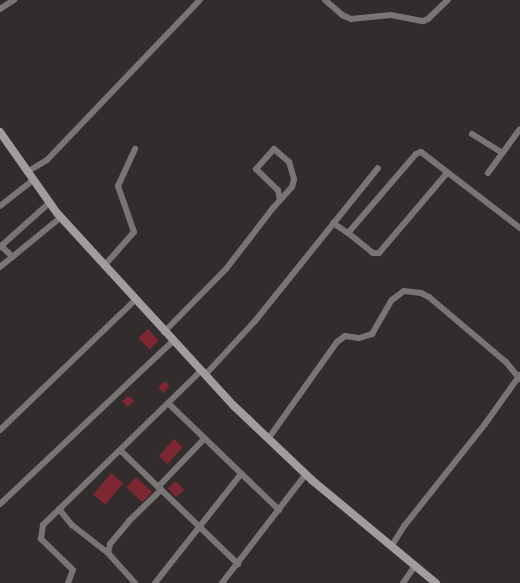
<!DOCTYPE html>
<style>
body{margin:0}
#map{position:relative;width:520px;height:583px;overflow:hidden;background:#332c2d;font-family:"Exo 2",sans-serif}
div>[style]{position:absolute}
.building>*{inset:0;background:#7d2733;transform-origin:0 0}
.minor>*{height:6px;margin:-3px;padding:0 3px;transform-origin:3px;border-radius:3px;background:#787575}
.secondary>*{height:8px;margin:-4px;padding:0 4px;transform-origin:4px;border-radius:4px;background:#a29d9d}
span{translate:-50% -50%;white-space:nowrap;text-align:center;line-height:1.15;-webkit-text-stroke:4px #332c2d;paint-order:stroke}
</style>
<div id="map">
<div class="building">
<i style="left:148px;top:329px;width:16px;height:13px;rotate:47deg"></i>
<i style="clip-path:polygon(165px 381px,169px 386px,164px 393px,158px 387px)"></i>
<i style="clip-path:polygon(128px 396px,135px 401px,127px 407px,122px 401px)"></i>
<i style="left:174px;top:439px;width:12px;height:23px;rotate:42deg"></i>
<i style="left:111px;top:473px;width:16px;height:28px;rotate:40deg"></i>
<i style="left:136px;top:477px;width:22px;height:14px;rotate:43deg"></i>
<i style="left:176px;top:481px;width:12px;height:11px;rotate:48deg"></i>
</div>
<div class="minor">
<i style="left:325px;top:0;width:23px;rotate:41deg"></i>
<i style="left:342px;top:15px;width:10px;rotate:24deg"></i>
<i style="left:351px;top:19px;width:40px;rotate:-5.7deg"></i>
<i style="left:391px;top:15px;width:33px;rotate:11deg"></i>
<i style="left:423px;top:21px;width:5px;rotate:-22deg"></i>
<i style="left:428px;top:19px;width:28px;rotate:-44deg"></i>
<i style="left:0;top:9px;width:17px;rotate:-33deg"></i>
<i style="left:472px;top:134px;width:36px;rotate:32deg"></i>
<i style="left:27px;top:172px;width:23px;rotate:-31deg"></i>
<i style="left:47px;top:160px;width:221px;rotate:-46.3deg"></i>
<i style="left:447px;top:173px;width:105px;rotate:130.4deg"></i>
<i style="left:379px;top:253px;width:6px;rotate:180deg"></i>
<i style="left:373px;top:253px;width:32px;rotate:-141deg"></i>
<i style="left:348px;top:233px;width:104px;rotate:-49.3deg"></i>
<i style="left:416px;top:154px;width:5px;rotate:-22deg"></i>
<i style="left:421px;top:152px;width:125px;rotate:37.5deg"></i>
<i style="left:488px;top:173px;width:54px;rotate:-54deg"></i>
<i style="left:0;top:206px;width:42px;rotate:-38.2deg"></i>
<i style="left:333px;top:223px;width:18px;rotate:34deg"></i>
<i style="left:1px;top:246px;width:16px;rotate:43deg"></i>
<i style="left:0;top:247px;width:66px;rotate:-41.9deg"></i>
<i style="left:104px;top:266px;width:45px;rotate:-48.6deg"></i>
<i style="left:134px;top:232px;width:49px;rotate:-109.2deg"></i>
<i style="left:118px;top:186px;width:41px;rotate:-65.3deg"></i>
<i style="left:0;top:267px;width:79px;rotate:-39.3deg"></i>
<i style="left:164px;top:332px;width:88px;rotate:-45.5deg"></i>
<i style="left:226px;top:269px;width:77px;rotate:-52.4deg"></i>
<i style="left:273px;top:208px;width:28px;rotate:-48deg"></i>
<i style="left:292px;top:187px;width:8px;rotate:-76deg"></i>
<i style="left:294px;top:179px;width:18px;rotate:-106deg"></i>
<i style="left:289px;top:162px;width:20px;rotate:-139deg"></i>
<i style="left:274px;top:149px;width:27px;rotate:132deg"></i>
<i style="left:256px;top:169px;width:30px;rotate:44deg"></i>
<i style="left:278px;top:190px;width:10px;rotate:79deg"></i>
<i style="left:205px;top:375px;width:74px;rotate:-47.2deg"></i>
<i style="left:255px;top:321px;width:196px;rotate:-51.2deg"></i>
<i style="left:169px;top:404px;width:153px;rotate:43.9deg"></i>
<i style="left:0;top:430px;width:187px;rotate:-43.9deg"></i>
<i style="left:268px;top:439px;width:119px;rotate:-54.6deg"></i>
<i style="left:337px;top:342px;width:10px;rotate:-37deg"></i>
<i style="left:345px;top:336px;width:14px;rotate:8deg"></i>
<i style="left:359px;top:338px;width:14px;rotate:-17deg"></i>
<i style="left:372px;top:334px;width:39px;rotate:-60deg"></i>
<i style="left:392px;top:300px;width:15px;rotate:-37deg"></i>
<i style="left:404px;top:291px;width:17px;rotate:7deg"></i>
<i style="left:421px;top:293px;width:9px;rotate:27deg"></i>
<i style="left:429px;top:297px;width:101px;rotate:40.2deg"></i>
<i style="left:506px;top:362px;width:22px;rotate:51deg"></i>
<i style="left:121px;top:451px;width:163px;rotate:44deg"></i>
<i style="left:158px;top:487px;width:66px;rotate:-46.2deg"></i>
<i style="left:0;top:504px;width:238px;rotate:-43.3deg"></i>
<i style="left:59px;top:509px;width:21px;rotate:51deg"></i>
<i style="left:72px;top:525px;width:46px;rotate:37.9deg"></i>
<i style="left:391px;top:547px;width:26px;rotate:-58deg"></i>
<i style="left:405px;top:525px;width:129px;rotate:-51.6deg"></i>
<i style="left:485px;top:424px;width:60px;rotate:-54.5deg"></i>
<i style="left:68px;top:583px;width:14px;rotate:-69deg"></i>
<i style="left:73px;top:570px;width:45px;rotate:-135.9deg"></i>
<i style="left:41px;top:539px;width:14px;rotate:-82deg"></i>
<i style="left:43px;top:525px;width:221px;rotate:-44.3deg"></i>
<i style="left:135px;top:583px;width:40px;rotate:-132deg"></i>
<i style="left:108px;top:553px;width:9px;rotate:-77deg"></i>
<i style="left:110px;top:544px;width:30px;rotate:-50deg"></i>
<i style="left:129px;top:521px;width:45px;rotate:-44.1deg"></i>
<i style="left:155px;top:583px;width:139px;rotate:-51.7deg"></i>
<i style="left:222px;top:583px;width:138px;rotate:-52.4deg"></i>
<i style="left:403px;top:583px;width:21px;rotate:-55deg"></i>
</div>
<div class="secondary">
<i style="left:0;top:132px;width:99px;rotate:54.9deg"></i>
<i style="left:57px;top:213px;width:262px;rotate:47.5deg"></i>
<i style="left:234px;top:406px;width:109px;rotate:43.5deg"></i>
<i style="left:313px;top:481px;width:160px;rotate:39.7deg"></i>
</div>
</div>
